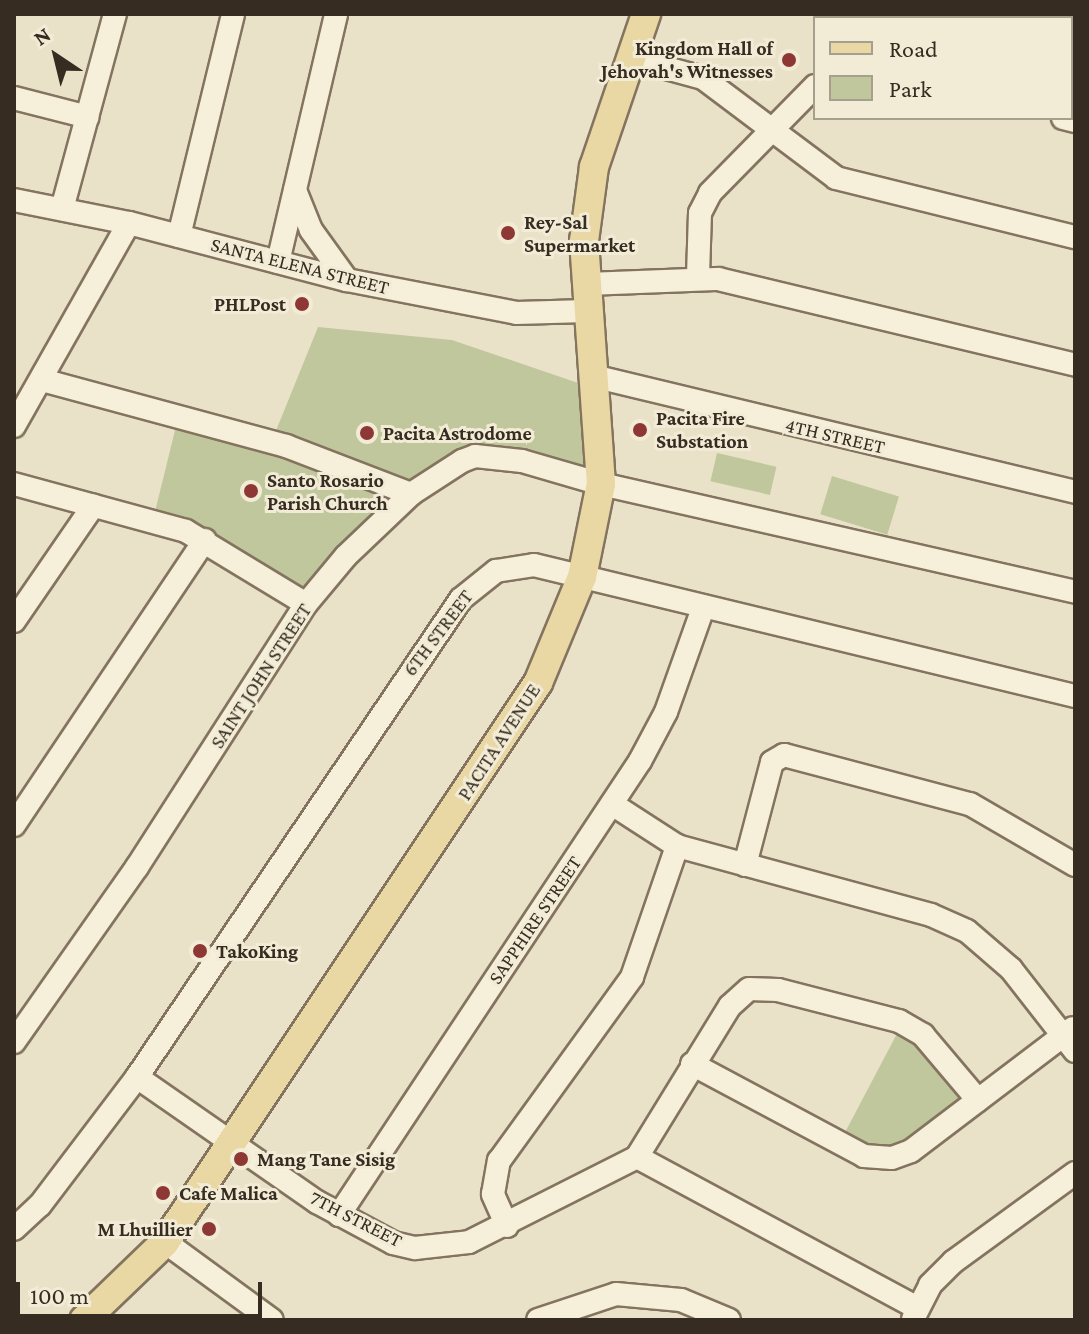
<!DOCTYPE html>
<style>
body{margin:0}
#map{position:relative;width:1089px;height:1334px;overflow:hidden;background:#eae2c8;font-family:"Crimson Pro",serif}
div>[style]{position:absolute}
.green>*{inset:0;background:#c0c79c;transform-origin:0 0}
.roads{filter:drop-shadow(2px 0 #84745f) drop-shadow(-2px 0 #84745f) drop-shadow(0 2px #84745f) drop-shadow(0 -2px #84745f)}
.minor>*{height:22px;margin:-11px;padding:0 11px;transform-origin:11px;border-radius:11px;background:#f6efda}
.major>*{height:28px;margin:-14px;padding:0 14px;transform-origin:14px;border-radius:14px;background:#e9d7a4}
.dots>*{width:22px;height:22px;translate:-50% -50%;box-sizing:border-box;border:4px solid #f2ecd6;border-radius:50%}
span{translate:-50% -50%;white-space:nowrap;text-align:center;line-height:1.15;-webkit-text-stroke:6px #f2ecd6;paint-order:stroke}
.poi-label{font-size:20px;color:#362c21;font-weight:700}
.right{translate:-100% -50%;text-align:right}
.left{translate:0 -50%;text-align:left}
.street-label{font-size:20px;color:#362c21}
.frame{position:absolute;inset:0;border:16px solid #362c21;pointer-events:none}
.legend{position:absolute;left:813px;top:16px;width:260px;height:104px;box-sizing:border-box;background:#f2ecd6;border:2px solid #a79f8e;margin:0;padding:10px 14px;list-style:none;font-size:24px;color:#362c21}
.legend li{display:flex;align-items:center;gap:16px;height:40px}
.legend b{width:40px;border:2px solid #a79f8e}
.north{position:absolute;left:16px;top:16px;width:80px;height:80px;-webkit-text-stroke:6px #f2ecd6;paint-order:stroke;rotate:325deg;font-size:22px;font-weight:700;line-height:32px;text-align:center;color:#362c21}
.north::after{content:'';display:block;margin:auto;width:28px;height:36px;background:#362c21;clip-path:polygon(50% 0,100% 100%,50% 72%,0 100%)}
.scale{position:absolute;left:16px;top:1282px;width:246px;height:36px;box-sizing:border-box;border:4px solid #362c21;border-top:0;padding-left:10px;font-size:24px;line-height:28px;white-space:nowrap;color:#362c21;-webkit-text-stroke:6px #f2ecd6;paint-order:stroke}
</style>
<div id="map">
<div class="green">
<i style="clip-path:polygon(318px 327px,452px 340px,584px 385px,597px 483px,472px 455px,411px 494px,273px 438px)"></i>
<i style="clip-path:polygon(178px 418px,407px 495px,303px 596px,153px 520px)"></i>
<i style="left:717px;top:453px;width:61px;height:29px;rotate:13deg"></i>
<i style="left:832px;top:476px;width:70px;height:40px;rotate:17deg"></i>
<i style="clip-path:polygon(901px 1026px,978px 1100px,892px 1158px,841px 1140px)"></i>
</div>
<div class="roads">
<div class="minor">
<i style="left:629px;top:58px;width:77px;rotate:15.1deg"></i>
<i style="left:703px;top:78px;width:166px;rotate:36.9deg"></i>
<i style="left:836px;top:178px;width:246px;rotate:13.9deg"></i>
<i style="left:14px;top:98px;width:76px;rotate:14.4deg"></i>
<i style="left:1063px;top:118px;width:12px;rotate:14deg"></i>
<i style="left:295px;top:190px;width:43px;rotate:68.2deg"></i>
<i style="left:311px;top:230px;width:62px;rotate:54.2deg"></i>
<i style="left:14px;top:200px;width:117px;rotate:11.3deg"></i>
<i style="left:129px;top:223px;width:225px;rotate:14.7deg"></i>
<i style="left:347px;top:280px;width:172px;rotate:11deg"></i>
<i style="left:516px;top:313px;width:71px;rotate:-1.6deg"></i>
<i style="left:62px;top:209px;width:202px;rotate:-74.8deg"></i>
<i style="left:179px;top:236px;width:228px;rotate:-76.3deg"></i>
<i style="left:278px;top:262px;width:255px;rotate:-76.8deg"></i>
<i style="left:698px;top:276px;width:63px;rotate:-88.2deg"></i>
<i style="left:700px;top:213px;width:22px;rotate:-63deg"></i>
<i style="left:710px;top:193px;width:150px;rotate:-45.5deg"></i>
<i style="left:585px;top:284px;width:133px;rotate:-2.2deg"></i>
<i style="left:718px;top:279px;width:367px;rotate:13.5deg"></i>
<i style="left:597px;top:377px;width:492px;rotate:13.5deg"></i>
<i style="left:42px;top:380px;width:253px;rotate:15.1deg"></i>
<i style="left:286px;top:446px;width:134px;rotate:21deg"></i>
<i style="left:14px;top:426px;width:233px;rotate:-60.5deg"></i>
<i style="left:14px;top:484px;width:178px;rotate:15.3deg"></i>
<i style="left:186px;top:531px;width:140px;rotate:31.3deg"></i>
<i style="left:14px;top:621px;width:140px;rotate:-55.5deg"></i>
<i style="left:612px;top:804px;width:77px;rotate:32.9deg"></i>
<i style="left:677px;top:846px;width:263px;rotate:15.2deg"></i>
<i style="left:931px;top:915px;width:39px;rotate:24deg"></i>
<i style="left:967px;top:931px;width:58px;rotate:40.8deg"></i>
<i style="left:1011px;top:969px;width:104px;rotate:52deg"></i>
<i style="left:14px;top:825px;width:343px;rotate:-56.2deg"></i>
<i style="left:745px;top:865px;width:106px;rotate:-75.3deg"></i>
<i style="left:772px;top:762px;width:14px;rotate:-30deg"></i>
<i style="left:784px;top:755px;width:192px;rotate:14.8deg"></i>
<i style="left:970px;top:804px;width:121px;rotate:30.2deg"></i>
<i style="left:14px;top:1042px;width:214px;rotate:-54.9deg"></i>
<i style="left:137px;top:867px;width:313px;rotate:-57.3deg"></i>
<i style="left:306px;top:604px;width:62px;rotate:-50.2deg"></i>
<i style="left:346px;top:556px;width:90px;rotate:-43.6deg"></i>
<i style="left:411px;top:494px;width:61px;rotate:-32.9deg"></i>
<i style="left:462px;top:461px;width:14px;rotate:-21deg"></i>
<i style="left:475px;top:456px;width:47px;rotate:6.1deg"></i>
<i style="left:522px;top:461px;width:82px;rotate:16.2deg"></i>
<i style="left:601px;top:484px;width:486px;rotate:12.8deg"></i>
<i style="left:692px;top:1064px;width:195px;rotate:28.1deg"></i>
<i style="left:864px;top:1156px;width:28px;rotate:4deg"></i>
<i style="left:892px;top:1158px;width:20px;rotate:-20deg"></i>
<i style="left:911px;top:1151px;width:203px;rotate:-37.2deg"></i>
<i style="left:137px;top:1077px;width:219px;rotate:34.8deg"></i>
<i style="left:317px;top:1202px;width:86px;rotate:28.3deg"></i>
<i style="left:393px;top:1243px;width:23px;rotate:13deg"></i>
<i style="left:415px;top:1248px;width:54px;rotate:-6.3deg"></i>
<i style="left:469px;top:1242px;width:188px;rotate:-26.8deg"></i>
<i style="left:637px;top:1157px;width:177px;rotate:-58.4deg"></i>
<i style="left:730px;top:1006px;width:25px;rotate:-42deg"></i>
<i style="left:749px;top:989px;width:29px;rotate:2deg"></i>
<i style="left:778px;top:990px;width:125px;rotate:14.4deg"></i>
<i style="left:899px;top:1021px;width:28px;rotate:30deg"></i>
<i style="left:923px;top:1035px;width:85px;rotate:49.8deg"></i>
<i style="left:637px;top:1157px;width:317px;rotate:28.3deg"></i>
<i style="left:339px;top:1215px;width:545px;rotate:-56.46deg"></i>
<i style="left:640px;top:761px;width:55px;rotate:-62deg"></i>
<i style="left:666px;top:712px;width:110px;rotate:-70.4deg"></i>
<i style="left:507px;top:1226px;width:35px;rotate:-114deg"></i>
<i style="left:493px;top:1194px;width:34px;rotate:-80deg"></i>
<i style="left:499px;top:1161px;width:227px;rotate:-54.1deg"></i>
<i style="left:632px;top:977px;width:139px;rotate:-71deg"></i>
<i style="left:14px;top:1229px;width:35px;rotate:-43deg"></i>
<i style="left:40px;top:1205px;width:161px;rotate:-52.8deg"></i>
<i style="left:137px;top:1077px;width:577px;rotate:-55.87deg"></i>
<i style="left:461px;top:599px;width:45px;rotate:-38.7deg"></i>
<i style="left:496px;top:571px;width:38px;rotate:-9deg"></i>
<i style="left:534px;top:565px;width:557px;rotate:13.61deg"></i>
<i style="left:165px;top:1242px;width:132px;rotate:36.1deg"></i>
<i style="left:913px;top:1319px;width:38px;rotate:-63deg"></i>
<i style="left:930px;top:1285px;width:33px;rotate:-45deg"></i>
<i style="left:953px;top:1262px;width:151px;rotate:-36.1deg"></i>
<i style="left:538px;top:1320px;width:82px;rotate:-18.4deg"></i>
<i style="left:616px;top:1294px;width:65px;rotate:5.3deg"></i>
<i style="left:681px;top:1300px;width:52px;rotate:22.6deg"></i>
</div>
<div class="major">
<i style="left:84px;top:1320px;width:112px;rotate:-43.9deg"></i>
<i style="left:165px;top:1242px;width:672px;rotate:-56.29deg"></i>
<i style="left:538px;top:683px;width:115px;rotate:-67.5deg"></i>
<i style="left:582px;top:577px;width:95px;rotate:-78.5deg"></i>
<i style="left:601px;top:484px;width:244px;rotate:-94deg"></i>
<i style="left:584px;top:241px;width:75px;rotate:-82.3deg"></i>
<i style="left:594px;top:167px;width:162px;rotate:-71.2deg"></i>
</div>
</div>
<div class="dots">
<i style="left:789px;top:60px;background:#8d3835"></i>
<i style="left:508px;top:233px;background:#8d3835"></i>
<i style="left:302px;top:304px;background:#8d3835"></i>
<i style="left:640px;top:430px;background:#8d3835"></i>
<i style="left:367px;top:433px;background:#8d3835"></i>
<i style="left:251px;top:491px;background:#8d3835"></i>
<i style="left:200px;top:951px;background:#8d3835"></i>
<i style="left:241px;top:1159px;background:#8d3835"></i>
<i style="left:163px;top:1193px;background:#8d3835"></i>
<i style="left:209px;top:1229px;background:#8d3835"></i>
</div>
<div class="poi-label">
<span class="right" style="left:773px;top:60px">Kingdom Hall of<br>Jehovah's Witnesses</span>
<span class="left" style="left:524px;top:234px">Rey-Sal<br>Supermarket</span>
<span class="right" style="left:286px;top:304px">PHLPost</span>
<span class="left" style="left:656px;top:430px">Pacita Fire<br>Substation</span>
<span class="left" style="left:383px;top:433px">Pacita Astrodome</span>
<span class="left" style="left:267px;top:492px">Santo Rosario<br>Parish Church</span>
<span class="left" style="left:216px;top:951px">TakoKing</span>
<span class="left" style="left:257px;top:1159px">Mang Tane Sisig</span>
<span class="left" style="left:179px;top:1193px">Cafe Malica</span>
<span class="right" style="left:193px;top:1229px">M Lhuillier</span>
</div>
<div class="street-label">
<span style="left:300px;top:266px;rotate:14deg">SANTA ELENA STREET</span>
<span style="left:835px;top:436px;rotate:13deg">4TH STREET</span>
<span style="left:438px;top:633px;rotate:-53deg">6TH STREET</span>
<span style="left:261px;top:676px;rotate:-57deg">SAINT JOHN STREET</span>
<span style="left:499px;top:742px;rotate:-57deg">PACITA AVENUE</span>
<span style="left:535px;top:920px;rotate:-56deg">SAPPHIRE STREET</span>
<span style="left:356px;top:1219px;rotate:27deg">7TH STREET</span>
</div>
<div class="frame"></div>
<ul class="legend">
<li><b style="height:10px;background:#e9d7a4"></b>Road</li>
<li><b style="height:22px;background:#c0c79c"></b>Park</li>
</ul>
<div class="north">N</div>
<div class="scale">100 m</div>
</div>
